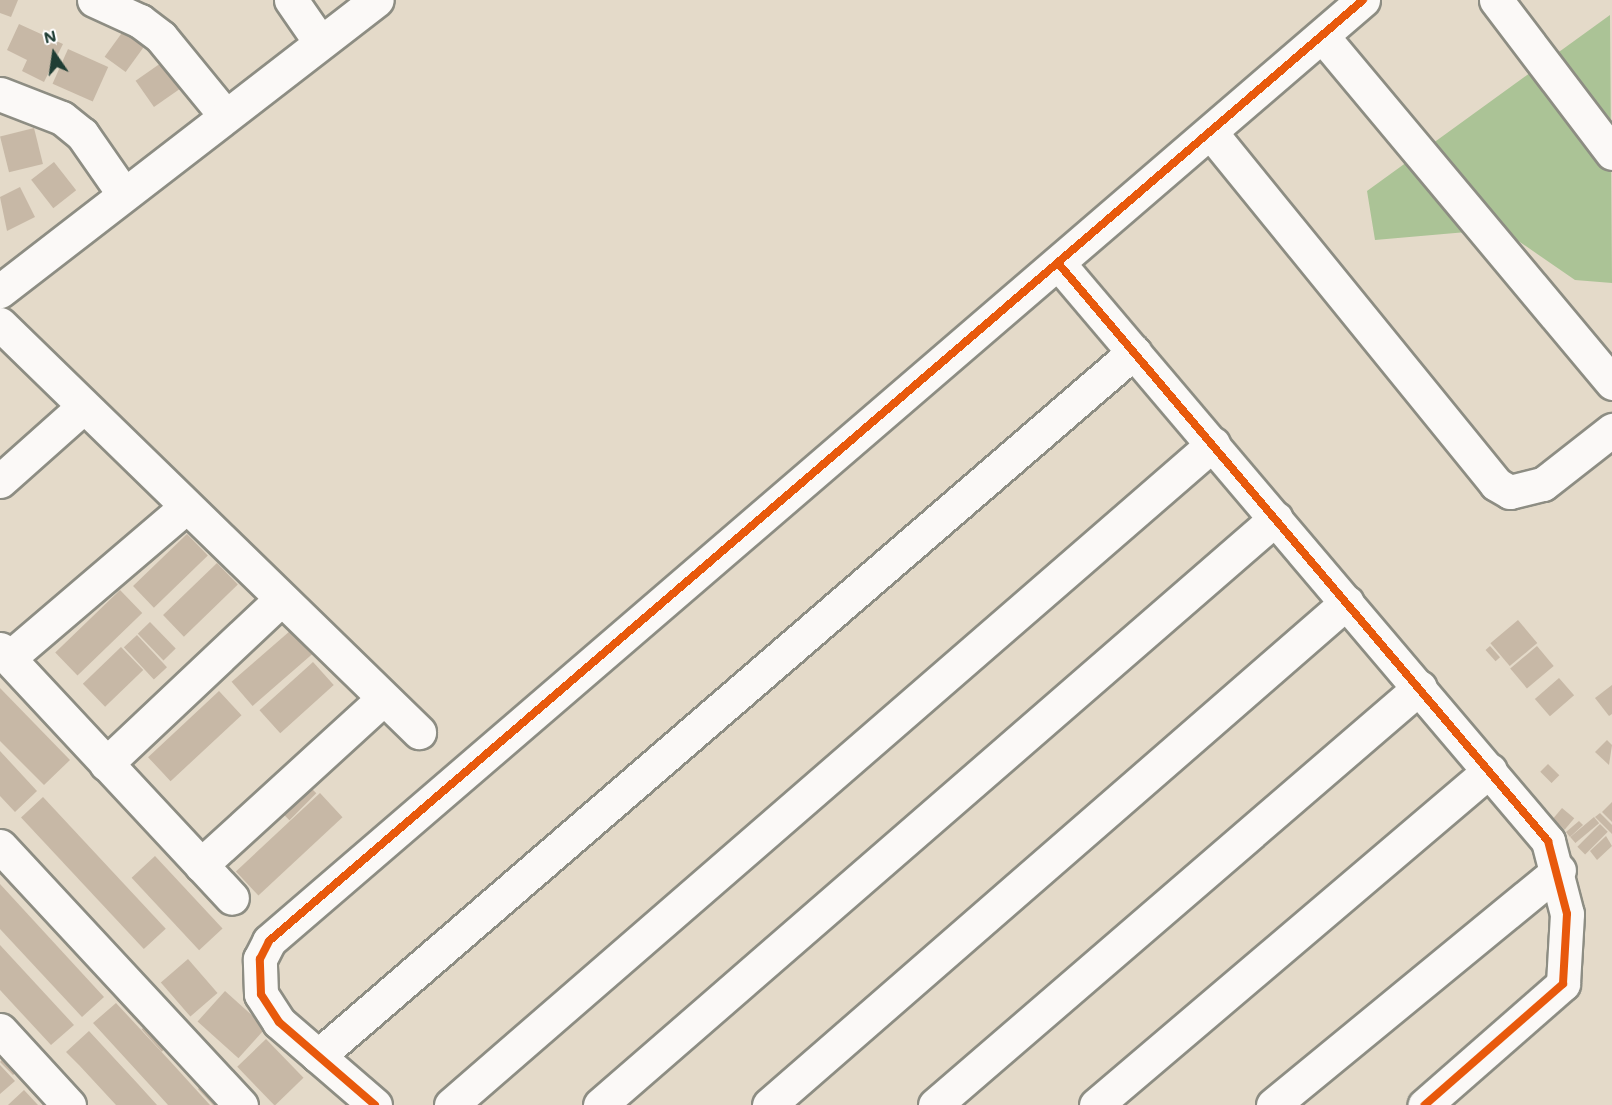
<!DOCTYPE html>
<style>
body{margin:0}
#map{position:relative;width:1612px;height:1105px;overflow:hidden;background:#e4dac9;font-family:Mali,sans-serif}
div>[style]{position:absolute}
.forest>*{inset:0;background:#abc396}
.building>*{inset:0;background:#c7b8a6;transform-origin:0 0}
.roads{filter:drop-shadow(2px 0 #8d8d83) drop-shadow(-2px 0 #8d8d83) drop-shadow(0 2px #8d8d83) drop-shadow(0 -2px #8d8d83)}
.minor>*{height:33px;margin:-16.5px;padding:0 16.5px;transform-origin:16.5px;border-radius:16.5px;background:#fbf9f7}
.cycleway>*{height:8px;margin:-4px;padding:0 4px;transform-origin:4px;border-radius:4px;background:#e8590c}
span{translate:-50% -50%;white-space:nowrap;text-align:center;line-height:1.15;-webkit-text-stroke:5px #fff;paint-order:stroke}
.north{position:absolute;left:24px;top:24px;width:60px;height:60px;-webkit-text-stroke:4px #fff;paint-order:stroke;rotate:347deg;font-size:16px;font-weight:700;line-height:24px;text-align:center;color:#1f3d34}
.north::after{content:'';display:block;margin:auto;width:21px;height:27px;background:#1f3d34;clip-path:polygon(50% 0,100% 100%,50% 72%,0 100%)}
</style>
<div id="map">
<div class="forest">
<i style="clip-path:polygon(1610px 15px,1612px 283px,1575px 280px,1501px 229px,1375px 240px,1367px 191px)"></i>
</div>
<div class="building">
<i style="clip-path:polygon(0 0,18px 0,11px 17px,0 13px)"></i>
<i style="clip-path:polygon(19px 24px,63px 44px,44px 82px,22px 71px,27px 60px,7px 50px)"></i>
<i style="left:124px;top:30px;width:26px;height:33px;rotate:36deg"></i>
<i style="left:68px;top:49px;width:44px;height:38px;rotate:24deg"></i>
<i style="left:161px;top:63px;width:32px;height:31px;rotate:55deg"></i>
<i style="left:34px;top:128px;width:37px;height:35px;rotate:76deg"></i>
<i style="left:54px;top:162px;width:36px;height:29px;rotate:52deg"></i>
<i style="clip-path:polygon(20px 187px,35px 217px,7px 231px,0 197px)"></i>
<i style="left:187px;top:534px;width:30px;height:75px;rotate:46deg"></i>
<i style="left:153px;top:540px;width:16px;height:22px;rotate:50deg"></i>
<i style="left:217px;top:563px;width:30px;height:75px;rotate:46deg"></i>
<i style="left:120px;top:590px;width:32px;height:90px;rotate:46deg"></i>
<i style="left:1518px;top:620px;width:30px;height:36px;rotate:50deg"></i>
<i style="left:150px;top:622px;width:37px;height:17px;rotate:46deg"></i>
<i style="left:298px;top:624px;width:32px;height:88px;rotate:49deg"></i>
<i style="left:137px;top:635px;width:44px;height:18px;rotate:47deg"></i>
<i style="left:1490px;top:646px;width:15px;height:6px;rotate:48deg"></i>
<i style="left:1537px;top:646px;width:26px;height:35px;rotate:50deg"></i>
<i style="left:121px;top:647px;width:32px;height:53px;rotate:46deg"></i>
<i style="left:313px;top:662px;width:31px;height:72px;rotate:48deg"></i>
<i style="left:1559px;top:678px;width:23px;height:32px;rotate:49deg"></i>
<i style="clip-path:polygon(1612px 685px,1612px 714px,1609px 716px,1595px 698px)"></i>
<i style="clip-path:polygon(0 688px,70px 760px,44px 785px,0 741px)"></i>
<i style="left:219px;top:691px;width:33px;height:97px;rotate:47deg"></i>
<i style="clip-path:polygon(1607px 740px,1612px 745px,1609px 765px,1595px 752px)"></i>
<i style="clip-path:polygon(0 751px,37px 791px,15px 812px,0 796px)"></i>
<i style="left:1548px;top:764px;width:16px;height:11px;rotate:45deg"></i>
<i style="left:305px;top:782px;width:16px;height:38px;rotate:45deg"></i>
<i style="left:320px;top:793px;width:33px;height:115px;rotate:47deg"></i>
<i style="left:43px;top:797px;width:180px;height:30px;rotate:47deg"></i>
<i style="clip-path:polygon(1612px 802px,1612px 822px,1602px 812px)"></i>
<i style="left:1562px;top:808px;width:16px;height:15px;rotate:40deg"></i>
<i style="clip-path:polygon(1600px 813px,1612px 825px,1612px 834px,1595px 817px)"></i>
<i style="left:1594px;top:817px;width:8px;height:31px;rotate:50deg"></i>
<i style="clip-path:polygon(1579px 821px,1583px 825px,1570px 837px,1566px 832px)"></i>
<i style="left:1600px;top:824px;width:11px;height:32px;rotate:45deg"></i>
<i style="clip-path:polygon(1606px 836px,1612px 846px,1597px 860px,1590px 851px)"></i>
<i style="left:155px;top:856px;width:99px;height:32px;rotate:47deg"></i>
<i style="clip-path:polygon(0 884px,104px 997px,82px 1017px,0 929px)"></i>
<i style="clip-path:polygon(0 945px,74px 1025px,51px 1045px,0 990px)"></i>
<i style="left:188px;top:959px;width:45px;height:36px;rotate:49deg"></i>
<i style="left:126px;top:991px;width:33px;height:13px;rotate:47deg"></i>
<i style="left:225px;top:991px;width:55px;height:41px;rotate:42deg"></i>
<i style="clip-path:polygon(116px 1003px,169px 1060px,210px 1105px,168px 1105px,159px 1095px,93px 1023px)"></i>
<i style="left:152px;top:1020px;width:30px;height:14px;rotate:48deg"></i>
<i style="clip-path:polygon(89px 1031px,138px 1084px,157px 1105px,116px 1105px,79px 1065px,66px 1052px)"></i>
<i style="left:266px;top:1039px;width:54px;height:40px;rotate:46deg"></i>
<i style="clip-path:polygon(12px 1047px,27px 1063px,13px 1075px,0 1062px)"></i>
<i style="clip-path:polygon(0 1065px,15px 1081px,0 1094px)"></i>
<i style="clip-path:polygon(208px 1080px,225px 1105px,213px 1105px,198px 1089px)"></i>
<i style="clip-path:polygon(24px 1090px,38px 1105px,8px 1105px)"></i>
</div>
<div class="roads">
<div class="minor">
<i style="left:94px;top:0;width:51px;rotate:24.5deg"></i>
<i style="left:140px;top:21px;width:26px;rotate:37deg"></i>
<i style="left:161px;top:37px;width:99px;rotate:50.7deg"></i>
<i style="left:291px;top:0;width:51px;rotate:55.4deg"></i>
<i style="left:1496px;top:0;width:192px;rotate:52.8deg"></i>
<i style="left:1323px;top:37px;width:451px;rotate:50.1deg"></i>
<i style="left:0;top:94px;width:66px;rotate:21.2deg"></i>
<i style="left:62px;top:118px;width:26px;rotate:39deg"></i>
<i style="left:82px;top:134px;width:72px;rotate:55.2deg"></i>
<i style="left:1211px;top:133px;width:452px;rotate:50.9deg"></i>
<i style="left:1496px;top:484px;width:16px;rotate:30deg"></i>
<i style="left:1510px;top:492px;width:34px;rotate:-14deg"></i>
<i style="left:1543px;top:484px;width:88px;rotate:-38deg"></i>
<i style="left:1058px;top:263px;width:758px;rotate:49.71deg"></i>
<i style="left:1548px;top:841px;width:75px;rotate:75.4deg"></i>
<i style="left:1567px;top:914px;width:70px;rotate:93.3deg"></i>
<i style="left:1563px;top:984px;width:184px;rotate:138.8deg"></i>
<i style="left:0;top:291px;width:476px;rotate:-37.7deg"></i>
<i style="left:0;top:324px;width:585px;rotate:44.24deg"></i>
<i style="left:0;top:481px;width:110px;rotate:-41.7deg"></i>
<i style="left:0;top:649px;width:340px;rotate:47deg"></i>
<i style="left:9px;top:658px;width:233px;rotate:-40.5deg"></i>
<i style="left:106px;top:764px;width:241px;rotate:-43.3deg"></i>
<i style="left:0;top:846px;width:354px;rotate:47.1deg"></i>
<i style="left:201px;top:865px;width:246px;rotate:-42.4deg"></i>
<i style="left:0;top:1030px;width:102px;rotate:47.4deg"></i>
<i style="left:318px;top:1056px;width:1078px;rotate:-40.79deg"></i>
<i style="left:375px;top:1105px;width:127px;rotate:-139.2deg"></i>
<i style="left:279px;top:1022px;width:33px;rotate:-123deg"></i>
<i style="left:261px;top:994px;width:35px;rotate:-92deg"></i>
<i style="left:260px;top:959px;width:20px;rotate:-63deg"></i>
<i style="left:269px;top:941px;width:1443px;rotate:-40.7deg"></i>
<i style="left:451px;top:1105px;width:1009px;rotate:-40.94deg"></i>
<i style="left:600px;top:1105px;width:895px;rotate:-40.97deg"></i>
<i style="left:769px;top:1105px;width:766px;rotate:-41.03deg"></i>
<i style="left:935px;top:1105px;width:640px;rotate:-40.76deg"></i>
<i style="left:1096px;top:1105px;width:517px;rotate:-40.37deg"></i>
<i style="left:1273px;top:1105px;width:370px;rotate:-39.4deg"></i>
</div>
</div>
<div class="cycleway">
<i style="left:1058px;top:263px;width:758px;rotate:49.71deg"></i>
<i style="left:1548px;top:841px;width:75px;rotate:75.4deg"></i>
<i style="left:1567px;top:914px;width:70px;rotate:93.3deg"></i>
<i style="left:1563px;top:984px;width:184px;rotate:138.8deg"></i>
<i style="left:375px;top:1105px;width:127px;rotate:-139.2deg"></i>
<i style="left:279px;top:1022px;width:33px;rotate:-123deg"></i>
<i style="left:261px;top:994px;width:35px;rotate:-92deg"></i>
<i style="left:260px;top:959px;width:20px;rotate:-63deg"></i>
<i style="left:269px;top:941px;width:1443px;rotate:-40.7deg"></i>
</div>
<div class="north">N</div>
</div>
